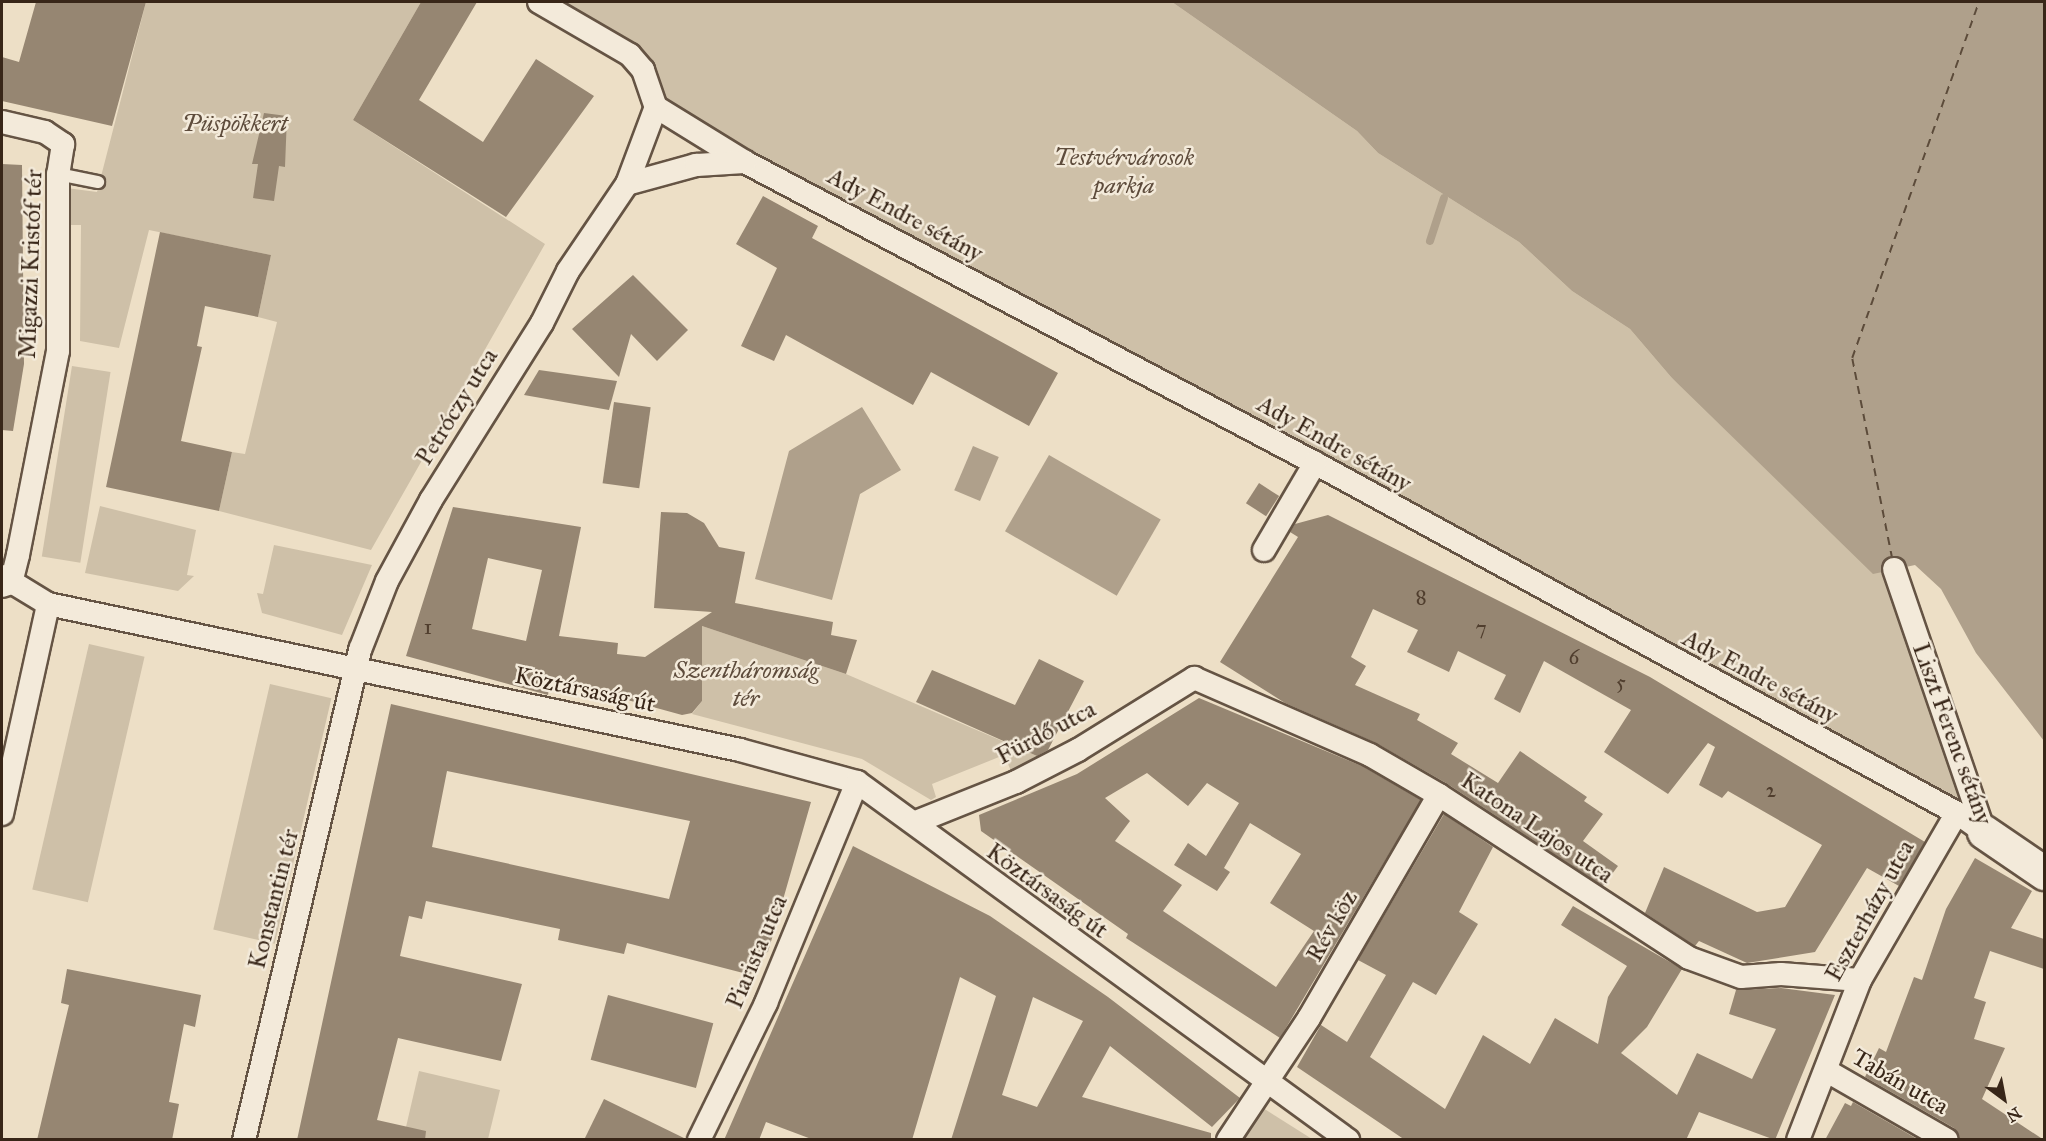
<!DOCTYPE html>
<meta charset="utf-8">
<style>
body{margin:0}
#map{position:relative;width:2046px;height:1141px;overflow:hidden;background:#eddfc6;font-family:"IM FELL Great Primer",serif}
div>[style]{position:absolute}
.green>*{inset:0;background:#cec0a8;transform-origin:0 0}
.water>*{inset:0;background:#afa08b;transform-origin:0 0}
.stream>*{height:8px;margin:-4px;padding:0 4px;transform-origin:4px;border-radius:4px;background:#afa08b}
.ferry>*{height:1.5px;margin-top:-0.75px;transform-origin:0;background:repeating-linear-gradient(90deg,#5c4b3a 0 8px,transparent 0 14px)}
.building>*{inset:0;background:#968672;transform-origin:0 0}
.roads{filter:drop-shadow(2px 0 #655444) drop-shadow(-2px 0 #655444) drop-shadow(0 2px #655444) drop-shadow(0 -2px #655444)}
.lane>*{height:12px;margin:-6px;padding:0 6px;transform-origin:6px;border-radius:6px;background:#f3eada}
.street>*{height:22px;margin:-11px;padding:0 11px;transform-origin:11px;border-radius:11px;background:#f3eada}
.secondary>*{height:33px;margin:-16.5px;padding:0 16.5px;transform-origin:16.5px;border-radius:16.5px;background:#f3eada}
span{translate:-50% -50%;white-space:nowrap;text-align:center;line-height:1.15;-webkit-text-stroke:5px #f3eada;paint-order:stroke}
.number-label{font-size:21px;color:#503e2e}
.number-label span{-webkit-text-stroke-width:0}
.park-label{font-size:24px;color:#5e4c3c;font-style:italic}
.street-label{font-size:24px;color:#382618}
.frame{position:absolute;inset:0;border:3px solid #382618;pointer-events:none}
.north{position:absolute;left:1974px;top:1069px;width:60px;height:60px;-webkit-text-stroke:4px #f3eada;paint-order:stroke;rotate:148deg;font-size:16px;font-weight:700;line-height:24px;text-align:center;color:#382618}
.north::after{content:'';display:block;margin:auto;width:21px;height:27px;background:#382618;clip-path:polygon(50% 0,100% 100%,50% 72%,0 100%)}
</style>
<div id="map">
<div class="green">
<i style="clip-path:polygon(146px 2px,421px 2px,353px 120px,545px 244px,371px 550px,219px 511px,232px 452px,245px 454px,277px 322px,258px 317px,271px 255px,149px 230px,119px 348px,80px 341px,81px 225px,59px 225px,59px 187px,97px 192px)"></i>
<i style="clip-path:polygon(539px 2px,1172px 2px,1357px 131px,1378px 153px,1519px 242px,1572px 291px,1630px 329px,1671px 377px,1894px 569px,1984px 832px,656px 107px,643px 70px)"></i>
<i style="left:72px;top:366px;width:39px;height:193px;rotate:9deg"></i>
<i style="clip-path:polygon(100px 506px,196px 530px,187px 575px,194px 576px,178px 591px,85px 573px)"></i>
<i style="clip-path:polygon(274px 545px,372px 565px,342px 635px,262px 613px,257px 593px,263px 594px)"></i>
<i style="clip-path:polygon(702px 626px,846px 674px,1044px 759px,1016px 782px,1004px 755px,932px 784px,936px 797px,931px 800px,862px 759px,692px 714px,702px 701px)"></i>
<i style="left:89px;top:644px;width:57px;height:252px;rotate:13deg"></i>
<i style="left:270px;top:684px;width:63px;height:252px;rotate:13deg"></i>
<i style="clip-path:polygon(419px 1071px,500px 1090px,488px 1139px,403px 1140px)"></i>
<i style="clip-path:polygon(1263px 1108px,1312px 1139px,1242px 1139px)"></i>
</div>
<div class="water">
<i style="clip-path:polygon(1172px 2px,2044px 2px,2044px 741px,1976px 653px,1941px 589px,1915px 565px,1873px 574px,1671px 377px,1630px 329px,1572px 291px,1519px 242px,1378px 153px,1357px 131px)"></i>
<i style="clip-path:polygon(862px 407px,901px 470px,860px 494px,832px 600px,755px 579px,789px 451px)"></i>
<i style="left:973px;top:446px;width:28px;height:48px;rotate:23deg"></i>
<i style="left:1049px;top:455px;width:129px;height:88px;rotate:30deg"></i>
</div>
<div class="stream">
<i style="left:1430px;top:241px;width:45px;rotate:-72deg"></i>
</div>
<div class="ferry">
<i style="left:1892px;top:559px;width:205px;rotate:-101.3deg"></i>
<i style="left:1852px;top:358px;width:378px;rotate:-70.4deg"></i>
</div>
<div class="building">
<i style="clip-path:polygon(36px 2px,146px 2px,112px 126px,2px 101px,2px 57px,19px 62px)"></i>
<i style="clip-path:polygon(421px 2px,477px 2px,419px 100px,483px 142px,536px 59px,594px 96px,506px 217px,353px 120px)"></i>
<i style="clip-path:polygon(264px 113px,287px 116px,285px 167px,279px 166px,274px 201px,253px 198px,258px 164px,252px 164px)"></i>
<i style="clip-path:polygon(2px 164px,22px 165px,24px 364px,13px 431px,2px 430px)"></i>
<i style="clip-path:polygon(763px 196px,818px 226px,812px 238px,1058px 373px,1029px 426px,931px 372px,913px 405px,786px 335px,774px 361px,741px 346px,777px 268px,736px 244px)"></i>
<i style="clip-path:polygon(160px 232px,271px 255px,258px 317px,205px 306px,197px 346px,202px 347px,181px 441px,232px 452px,219px 511px,106px 487px)"></i>
<i style="clip-path:polygon(633px 275px,688px 330px,657px 361px,631px 334px,619px 377px,572px 329px)"></i>
<i style="clip-path:polygon(539px 370px,617px 381px,609px 410px,524px 395px)"></i>
<i style="left:614px;top:402px;width:37px;height:82px;rotate:8deg"></i>
<i style="left:1259px;top:483px;width:24px;height:24px;rotate:33deg"></i>
<i style="clip-path:polygon(evenodd,453px 507px,581px 527px,559px 636px,618px 643px,617px 654px,645px 657px,712px 612px,654px 608px,661px 512px,687px 513px,704px 523px,719px 547px,745px 552px,735px 603px,833px 622px,831px 635px,857px 640px,846px 674px,702px 626px,702px 701px,692px 713px,682px 715px,551px 679px,548px 695px,406px 656px,453px 507px,488px 558px,542px 570px,526px 641px,472px 629px,488px 558px)"></i>
<i style="clip-path:polygon(1328px 515px,1650px 677px,1925px 842px,1899px 886px,1867px 868px,1815px 952px,1747px 963px,1699px 941px,1695px 946px,1645px 913px,1664px 867px,1757px 912px,1785px 907px,1822px 845px,1728px 791px,1722px 798px,1699px 785px,1715px 747px,1708px 743px,1668px 794px,1604px 752px,1631px 710px,1544px 661px,1520px 713px,1494px 699px,1506px 675px,1458px 651px,1449px 672px,1407px 652px,1418px 630px,1373px 609px,1351px 657px,1366px 666px,1355px 685px,1420px 714px,1417px 720px,1458px 743px,1451px 754px,1498px 783px,1520px 751px,1587px 797px,1584px 801px,1603px 814px,1583px 841px,1618px 866px,1603px 886px,1446px 783px,1376px 743px,1285px 703px,1220px 662px,1298px 537px,1290px 532px,1295px 524px)"></i>
<i style="clip-path:polygon(1039px 659px,1084px 681px,1048px 750px,1037px 756px,916px 702px,932px 670px,1015px 705px)"></i>
<i style="clip-path:polygon(evenodd,1199px 698px,1364px 767px,1421px 800px,1280px 1038px,1126px 938px,1128px 934px,981px 831px,979px 815px,1077px 774px,1199px 698px,1147px 773px,1188px 806px,1207px 783px,1239px 803px,1206px 856px,1188px 843px,1174px 865px,1217px 891px,1230px 872px,1224px 868px,1250px 823px,1301px 854px,1270px 903px,1314px 931px,1276px 987px,1163px 911px,1182px 885px,1115px 841px,1130px 821px,1105px 798px,1147px 773px)"></i>
<i style="clip-path:polygon(evenodd,391px 704px,811px 802px,768px 952px,756px 955px,751px 975px,627px 943px,624px 954px,558px 940px,560px 929px,426px 901px,422px 919px,409px 916px,400px 956px,522px 984px,501px 1061px,398px 1038px,377px 1120px,426px 1131px,425px 1140px,297px 1140px,391px 704px,447px 771px,690px 821px,669px 899px,432px 847px,447px 771px)"></i>
<i style="clip-path:polygon(1444px 814px,1493px 847px,1459px 912px,1478px 924px,1436px 995px,1413px 982px,1370px 1057px,1445px 1109px,1483px 1035px,1530px 1064px,1555px 1018px,1598px 1044px,1608px 997px,1627px 966px,1561px 925px,1573px 906px,1682px 969px,1647px 1027px,1621px 1053px,1677px 1095px,1697px 1053px,1752px 1079px,1776px 1029px,1729px 1014px,1736px 990px,1781px 988px,1835px 995px,1775px 1140px,1699px 1112px,1686px 1140px,1405px 1140px,1297px 1067px,1321px 1025px,1347px 1042px,1386px 975px,1358px 960px)"></i>
<i style="clip-path:polygon(evenodd,853px 846px,990px 916px,1108px 997px,1240px 1098px,1212px 1127px,1110px 1046px,1082px 1097px,1211px 1133px,1211px 1140px,951px 1140px,996px 996px,960px 977px,912px 1140px,814px 1140px,766px 1122px,759px 1140px,724px 1140px,853px 846px,1033px 997px,1083px 1021px,1037px 1107px,1002px 1095px,1033px 997px)"></i>
<i style="clip-path:polygon(1975px 858px,2032px 891px,2011px 928px,2044px 939px,2044px 969px,1990px 951px,1974px 998px,1986px 1002px,1974px 1039px,2005px 1048px,1982px 1099px,2044px 1140px,1960px 1140px,1954px 1128px,1865px 1077px,1879px 1048px,1886px 1052px,1914px 977px,1922px 980px,1946px 909px)"></i>
<i style="clip-path:polygon(67px 969px,201px 995px,195px 1027px,184px 1024px,169px 1102px,179px 1104px,172px 1140px,37px 1140px,69px 1005px,61px 1003px)"></i>
<i style="left:608px;top:995px;width:109px;height:67px;rotate:15deg"></i>
<i style="clip-path:polygon(604px 1099px,686px 1139px,686px 1140px,584px 1140px)"></i>
<i style="clip-path:polygon(1853px 1102px,1919px 1140px,1825px 1140px,1845px 1103px,1851px 1106px)"></i>
</div>
<div class="roads">
<div class="lane">
<i style="left:58px;top:174px;width:41px;rotate:11.3deg"></i>
</div>
<div class="street">
<i style="left:539px;top:2px;width:105px;rotate:30.2deg"></i>
<i style="left:630px;top:55px;width:20px;rotate:49deg"></i>
<i style="left:643px;top:70px;width:39px;rotate:71deg"></i>
<i style="left:656px;top:107px;width:105px;rotate:31.7deg"></i>
<i style="left:745px;top:162px;width:645px;rotate:27.84deg"></i>
<i style="left:1315px;top:463px;width:731px;rotate:28.6deg"></i>
<i style="left:1957px;top:813px;width:33px;rotate:35deg"></i>
<i style="left:2px;top:122px;width:44px;rotate:13.1deg"></i>
<i style="left:45px;top:132px;width:22px;rotate:34deg"></i>
<i style="left:63px;top:144px;width:30px;rotate:99deg"></i>
<i style="left:58px;top:174px;width:177px;rotate:90deg"></i>
<i style="left:58px;top:351px;width:208px;rotate:101.1deg"></i>
<i style="left:18px;top:555px;width:29px;rotate:104deg"></i>
<i style="left:11px;top:583px;width:9px;rotate:162deg"></i>
<i style="left:627px;top:184px;width:72px;rotate:-15.4deg"></i>
<i style="left:696px;top:165px;width:49px;rotate:-3.5deg"></i>
<i style="left:1264px;top:550px;width:101px;rotate:-59.6deg"></i>
<i style="left:1894px;top:569px;width:278px;rotate:71.1deg"></i>
<i style="left:2px;top:576px;width:54px;rotate:31.3deg"></i>
<i style="left:48px;top:604px;width:707px;rotate:11.91deg"></i>
<i style="left:740px;top:750px;width:121px;rotate:15.3deg"></i>
<i style="left:857px;top:782px;width:608px;rotate:36.1deg"></i>
<i style="left:2px;top:814px;width:215px;rotate:-77.6deg"></i>
<i style="left:916px;top:822px;width:108px;rotate:-21.8deg"></i>
<i style="left:1016px;top:782px;width:70px;rotate:-27.3deg"></i>
<i style="left:1078px;top:750px;width:137px;rotate:-31.8deg"></i>
<i style="left:1194px;top:678px;width:192px;rotate:23.6deg"></i>
<i style="left:1370px;top:755px;width:80px;rotate:30.1deg"></i>
<i style="left:1439px;top:795px;width:298px;rotate:33.1deg"></i>
<i style="left:1689px;top:958px;width:55px;rotate:20.1deg"></i>
<i style="left:1741px;top:977px;width:40px;rotate:-4.3deg"></i>
<i style="left:1781px;top:974px;width:79px;rotate:4.3deg"></i>
<i style="left:1827px;top:1071px;width:138px;rotate:29.9deg"></i>
<i style="left:244px;top:1140px;width:504px;rotate:-76.68deg"></i>
<i style="left:360px;top:650px;width:74px;rotate:-68.6deg"></i>
<i style="left:387px;top:581px;width:92px;rotate:-61.5deg"></i>
<i style="left:431px;top:500px;width:209px;rotate:-57.9deg"></i>
<i style="left:542px;top:323px;width:58px;rotate:-63.4deg"></i>
<i style="left:568px;top:271px;width:105px;rotate:-55.9deg"></i>
<i style="left:627px;top:184px;width:82px;rotate:-69.4deg"></i>
<i style="left:699px;top:1140px;width:153px;rotate:-63.9deg"></i>
<i style="left:766px;top:1003px;width:239px;rotate:-67.6deg"></i>
<i style="left:1228px;top:1140px;width:146px;rotate:-56.4deg"></i>
<i style="left:1309px;top:1018px;width:258px;rotate:-59.8deg"></i>
<i style="left:1798px;top:1140px;width:172px;rotate:-68.8deg"></i>
<i style="left:1860px;top:980px;width:193px;rotate:-59.9deg"></i>
</div>
<div class="secondary">
<i style="left:1984px;top:832px;width:73px;rotate:34.3deg"></i>
</div>
</div>
<div class="number-label">
<span style="left:1421px;top:597px">8</span>
<span style="left:428px;top:627px">1</span>
<span style="left:1481px;top:628px">7</span>
<span style="left:1574px;top:657px">6</span>
<span style="left:1621px;top:682px">5</span>
<span style="left:1771px;top:790px">2</span>
</div>
<div class="park-label">
<span style="left:235px;top:124px">Püspökkert</span>
<span style="left:1124px;top:172px">Testvérvárosok<br>parkja</span>
<span style="left:746px;top:685px">Szentháromság<br>tér</span>
</div>
<div class="street-label">
<span style="left:905px;top:215px;rotate:28deg">Ady Endre sétány</span>
<span style="left:31px;top:264px;rotate:-88deg">Migazzi Kristóf tér</span>
<span style="left:457px;top:407px;rotate:-58deg">Petróczy utca</span>
<span style="left:1334px;top:444px;rotate:29deg">Ady Endre sétány</span>
<span style="left:1760px;top:677px;rotate:28deg">Ady Endre sétány</span>
<span style="left:585px;top:690px;rotate:12deg">Köztársaság út</span>
<span style="left:1046px;top:733px;rotate:-28deg">Fürdő utca</span>
<span style="left:1952px;top:734px;rotate:70deg">Liszt Ferenc sétány</span>
<span style="left:1537px;top:828px;rotate:34deg">Katona Lajos utca</span>
<span style="left:1047px;top:891px;rotate:36deg">Köztársaság út</span>
<span style="left:274px;top:899px;rotate:-76deg">Konstantin tér</span>
<span style="left:1870px;top:911px;rotate:-61deg">Eszterházy utca</span>
<span style="left:1332px;top:926px;rotate:-60deg">Rév köz</span>
<span style="left:757px;top:952px;rotate:-67deg">Piarista utca</span>
<span style="left:1900px;top:1082px;rotate:30deg">Tabán utca</span>
</div>
<div class="frame"></div>
<div class="north">N</div>
</div>
